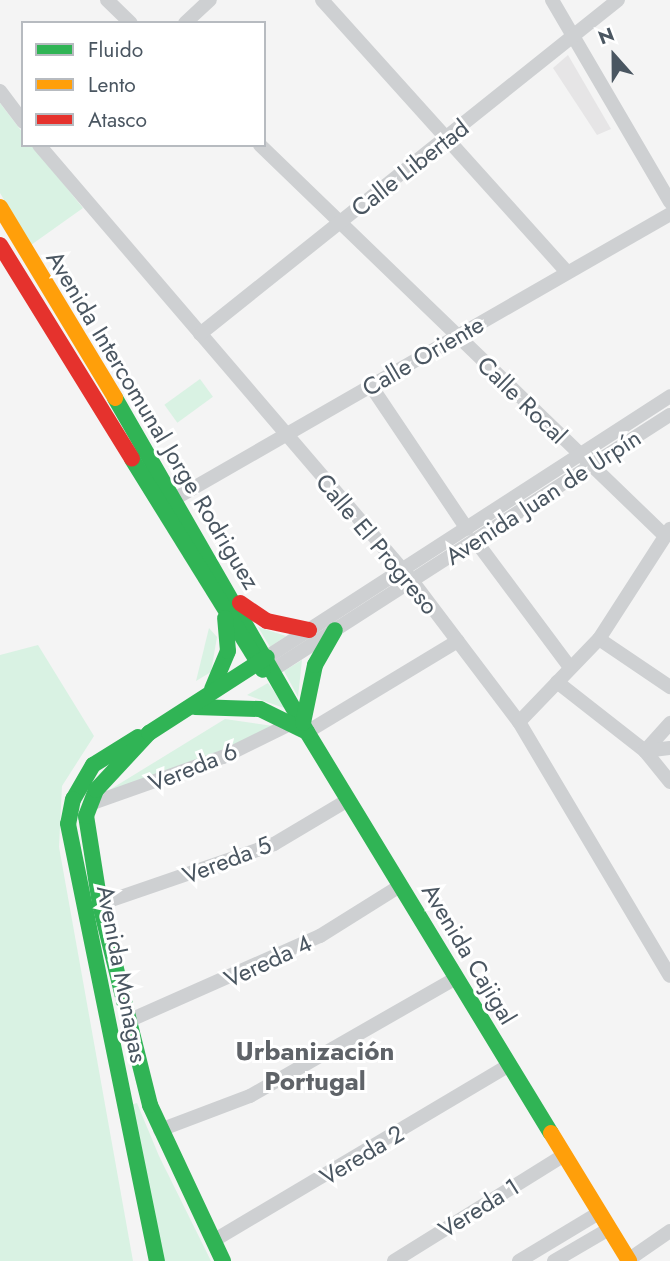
<!DOCTYPE html>
<meta charset="utf-8">
<style>
body{margin:0}
#map{position:relative;width:670px;height:1261px;overflow:hidden;background:#f4f4f4;font-family:Jost,sans-serif}
div>[style]{position:absolute}
.education>*{inset:0;background:#e6e5e6}
.green>*{inset:0;background:#d9f2e3;transform-origin:0 0}
.street>*{height:14px;margin:-7px;padding:0 7px;transform-origin:7px;border-radius:7px;background:#ced0d2}
.fast>*{height:16px;margin:-8px;padding:0 8px;transform-origin:8px;border-radius:8px;background:#30b455}
.slow>*{height:16px;margin:-8px;padding:0 8px;transform-origin:8px;border-radius:8px;background:#ff9f0a}
.jam>*{height:16px;margin:-8px;padding:0 8px;transform-origin:8px;border-radius:8px;background:#e5322d}
span{translate:-50% -50%;white-space:nowrap;text-align:center;line-height:1.15;-webkit-text-stroke:6px #fff;paint-order:stroke}
.street-label{font-size:24px;color:#4a5661}
.neighbourhood-label{font-size:26px;color:#5f6368;font-weight:700}
.legend{position:absolute;left:21px;top:21px;width:245px;height:126px;box-sizing:border-box;background:#fff;border:2px solid #b7bbc0;margin:0;padding:9px 12px;list-style:none;font-size:21px;color:#4a5661}
.legend li{display:flex;align-items:center;gap:14px;height:35px}
.legend b{width:35px;border:2px solid #b7bbc0}
.north{position:absolute;left:579px;top:21px;width:70px;height:70px;-webkit-text-stroke:5px #fff;paint-order:stroke;rotate:339deg;font-size:19px;font-weight:700;line-height:28px;text-align:center;color:#4a5661}
.north::after{content:'';display:block;margin:auto;width:24px;height:32px;background:#4a5661;clip-path:polygon(50% 0,100% 100%,50% 72%,0 100%)}
</style>
<div id="map">
<div class="education">
<i style="clip-path:polygon(568px 55px,611px 129px,597px 135px,553px 68px)"></i>
</div>
<div class="green">
<i style="clip-path:polygon(0 103px,23px 133px,23px 145px,32px 145px,83px 208px,31px 245px,0 193px)"></i>
<i style="left:200px;top:379px;width:22px;height:44px;rotate:54deg"></i>
<i style="clip-path:polygon(258px 627px,286px 636px,270px 647px)"></i>
<i style="clip-path:polygon(209px 628px,217px 637px,211px 672px,196px 681px)"></i>
<i style="clip-path:polygon(38px 645px,94px 736px,62px 786px,59px 847px,133px 1261px,0 1261px,0 655px)"></i>
<i style="clip-path:polygon(302px 660px,298px 697px,284px 671px)"></i>
<i style="clip-path:polygon(268px 683px,287px 709px,247px 695px)"></i>
<i style="clip-path:polygon(225px 719px,273px 726px,219px 753px,106px 792px)"></i>
<i style="clip-path:polygon(137px 1103px,159px 1156px,211px 1261px,163px 1261px,130px 1105px)"></i>
</div>
<div class="street">
<i style="left:107px;top:0;width:33px;rotate:44deg"></i>
<i style="left:322px;top:0;width:366px;rotate:48deg"></i>
<i style="left:552px;top:0;width:234px;rotate:59.7deg"></i>
<i style="left:185px;top:23px;width:34px;rotate:-43deg"></i>
<i style="left:0;top:91px;width:39px;rotate:53deg"></i>
<i style="left:39px;top:145px;width:575px;rotate:49.44deg"></i>
<i style="left:413px;top:582px;width:176px;rotate:52.9deg"></i>
<i style="left:519px;top:722px;width:295px;rotate:59.3deg"></i>
<i style="left:260px;top:145px;width:563px;rotate:43.99deg"></i>
<i style="left:200px;top:334px;width:535px;rotate:-38.63deg"></i>
<i style="left:371px;top:386px;width:172px;rotate:56.1deg"></i>
<i style="left:176px;top:498px;width:570px;rotate:-29.89deg"></i>
<i style="left:475px;top:540px;width:157px;rotate:53.3deg"></i>
<i style="left:599px;top:639px;width:86px;rotate:34.1deg"></i>
<i style="left:267px;top:657px;width:480px;rotate:-32.9deg"></i>
<i style="left:274px;top:669px;width:470px;rotate:-32.7deg"></i>
<i style="left:557px;top:682px;width:112px;rotate:38.1deg"></i>
<i style="left:645px;top:751px;width:40px;rotate:51deg"></i>
<i style="left:519px;top:722px;width:115px;rotate:-46.1deg"></i>
<i style="left:599px;top:639px;width:131px;rotate:-57.2deg"></i>
<i style="left:307px;top:732px;width:176px;rotate:-31.1deg"></i>
<i style="left:645px;top:751px;width:38px;rotate:-48deg"></i>
<i style="left:645px;top:751px;width:25px;rotate:-7deg"></i>
<i style="left:90px;top:804px;width:141px;rotate:-19.5deg"></i>
<i style="left:223px;top:757px;width:77px;rotate:-26.2deg"></i>
<i style="left:100px;top:904px;width:184px;rotate:-19deg"></i>
<i style="left:274px;top:844px;width:86px;rotate:-30.7deg"></i>
<i style="left:128px;top:1021px;width:210px;rotate:-23.9deg"></i>
<i style="left:320px;top:936px;width:94px;rotate:-32deg"></i>
<i style="left:160px;top:1130px;width:96px;rotate:-20.7deg"></i>
<i style="left:250px;top:1096px;width:237px;rotate:-29.8deg"></i>
<i style="left:213px;top:1241px;width:344px;rotate:-30.7deg"></i>
<i style="left:628px;top:1260px;width:51px;rotate:-34.6deg"></i>
<i style="left:394px;top:1261px;width:200px;rotate:-31.9deg"></i>
<i style="left:519px;top:1261px;width:93px;rotate:-31deg"></i>
<i style="left:554px;top:1261px;width:64px;rotate:-30.2deg"></i>
</div>
<div class="fast">
<i style="left:115px;top:398px;width:385px;rotate:60.1deg"></i>
<i style="left:307px;top:732px;width:469px;rotate:58.7deg"></i>
<i style="left:132px;top:459px;width:248px;rotate:58.2deg"></i>
<i style="left:212px;top:689px;width:41px;rotate:-67.2deg"></i>
<i style="left:228px;top:651px;width:33px;rotate:-95deg"></i>
<i style="left:195px;top:707px;width:65px;rotate:1.8deg"></i>
<i style="left:260px;top:709px;width:52px;rotate:26.1deg"></i>
<i style="left:303px;top:723px;width:59px;rotate:-78.3deg"></i>
<i style="left:315px;top:665px;width:40px;rotate:-60.3deg"></i>
<i style="left:138px;top:737px;width:53px;rotate:148.1deg"></i>
<i style="left:93px;top:765px;width:39px;rotate:120deg"></i>
<i style="left:73px;top:799px;width:25px;rotate:101deg"></i>
<i style="left:68px;top:824px;width:446px;rotate:78.5deg"></i>
<i style="left:223px;top:1261px;width:172px;rotate:-115.1deg"></i>
<i style="left:150px;top:1105px;width:207px;rotate:-104deg"></i>
<i style="left:100px;top:904px;width:89px;rotate:-99deg"></i>
<i style="left:86px;top:816px;width:28px;rotate:-69deg"></i>
<i style="left:96px;top:790px;width:78px;rotate:-47.1deg"></i>
<i style="left:149px;top:733px;width:140px;rotate:-32.8deg"></i>
</div>
<div class="slow">
<i style="left:0;top:207px;width:223px;rotate:58.9deg"></i>
<i style="left:551px;top:1133px;width:150px;rotate:58.6deg"></i>
</div>
<div class="jam">
<i style="left:0;top:245px;width:251px;rotate:58.3deg"></i>
<i style="left:240px;top:603px;width:32px;rotate:34deg"></i>
<i style="left:267px;top:621px;width:43px;rotate:12.1deg"></i>
</div>
<div class="street-label">
<span style="left:410px;top:168px;rotate:-38deg">Calle Libertad</span>
<span style="left:423px;top:356px;rotate:-30deg">Calle Oriente</span>
<span style="left:522px;top:400px;rotate:44deg">Calle Rocal</span>
<span style="left:153px;top:420px;rotate:59deg">Avenida Intercomunal Jorge Rodriguez</span>
<span style="left:543px;top:497px;rotate:-33deg">Avenida Juan de Urpín</span>
<span style="left:377px;top:544px;rotate:50deg">Calle El Progreso</span>
<span style="left:193px;top:767px;rotate:-22deg">Vereda 6</span>
<span style="left:227px;top:860px;rotate:-21deg">Vereda 5</span>
<span style="left:469px;top:954px;rotate:59deg">Avenida Cajigal</span>
<span style="left:268px;top:961px;rotate:-25deg">Vereda 4</span>
<span style="left:122px;top:974px;rotate:79deg">Avenida Monagas</span>
<span style="left:362px;top:1155px;rotate:-31deg">Vereda 2</span>
<span style="left:479px;top:1208px;rotate:-32deg">Vereda 1</span>
</div>
<div class="neighbourhood-label">
<span style="left:315px;top:1067px">Urbanización<br>Portugal</span>
</div>
<ul class="legend">
<li><b style="height:9px;background:#30b455"></b>Fluido</li>
<li><b style="height:9px;background:#ff9f0a"></b>Lento</li>
<li><b style="height:9px;background:#e5322d"></b>Atasco</li>
</ul>
<div class="north">N</div>
</div>
